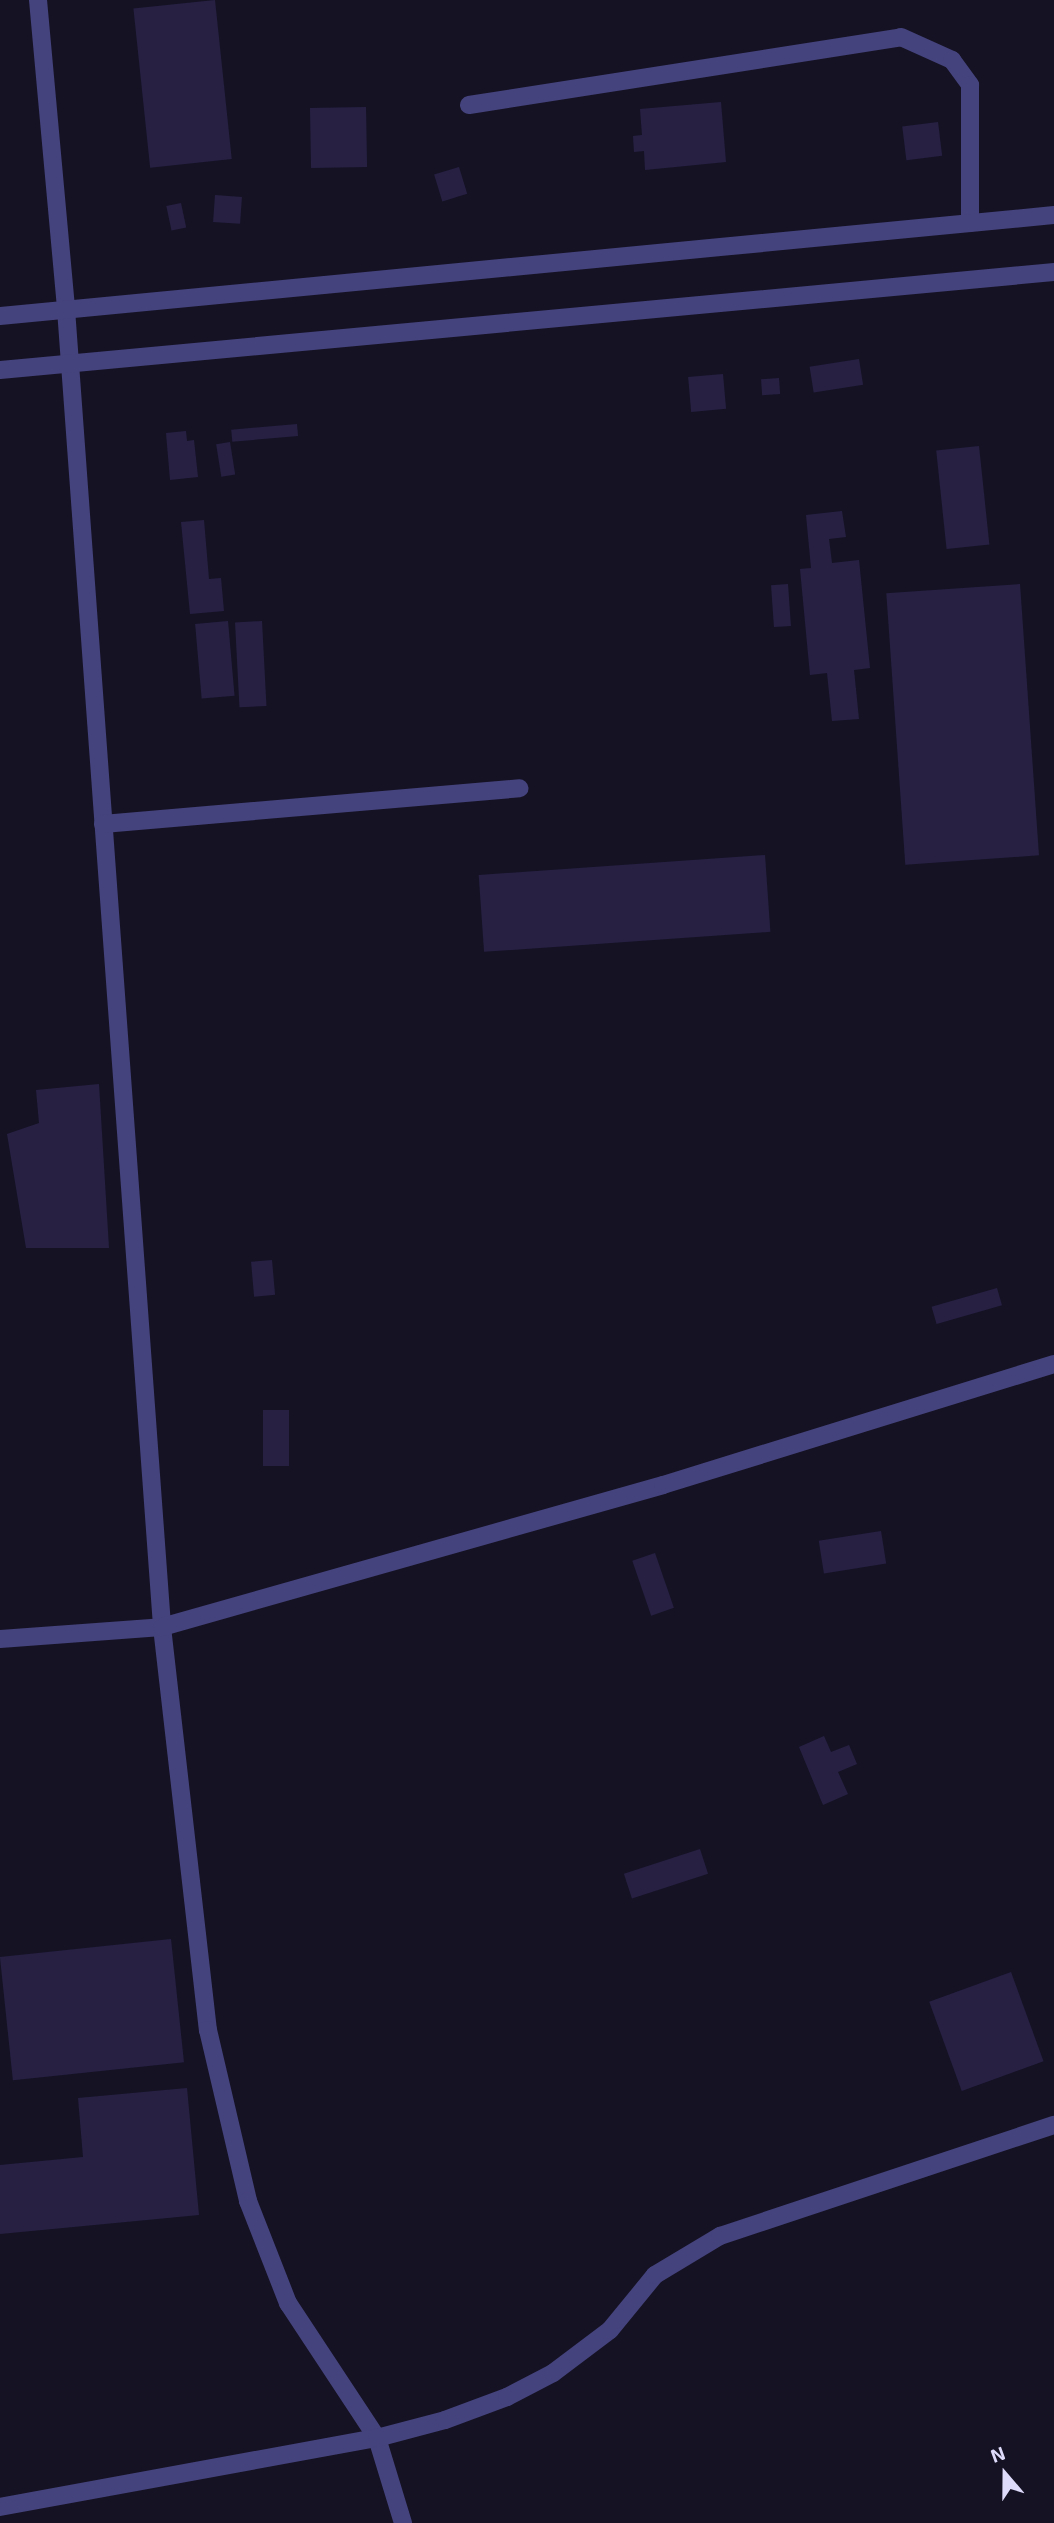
<!DOCTYPE html>
<style>
body{margin:0}
#map{position:relative;width:1054px;height:2523px;overflow:hidden;background:#151224;font-family:"Exo 2",sans-serif}
div>[style]{position:absolute}
.building>*{inset:0;background:#272043;transform-origin:0 0}
.minor>*{height:18px;margin:-9px;padding:0 9px;transform-origin:9px;border-radius:9px;background:#45437d}
span{translate:-50% -50%;white-space:nowrap;text-align:center;line-height:1.15;-webkit-text-stroke:5px #151224;paint-order:stroke}
.north{position:absolute;left:970px;top:2439px;width:70px;height:70px;-webkit-text-stroke:5px #151224;paint-order:stroke;rotate:340deg;font-size:19px;font-weight:700;line-height:28px;text-align:center;color:#dddafa}
.north::after{content:'';display:block;margin:auto;width:24px;height:32px;background:#dddafa;clip-path:polygon(50% 0,100% 100%,50% 72%,0 100%)}
</style>
<div id="map">
<div class="building">
<i style="left:215px;top:0;width:160px;height:82px;rotate:84deg"></i>
<i style="clip-path:polygon(721px 102px,726px 162px,645px 170px,644px 151px,634px 152px,633px 136px,642px 135px,640px 109px)"></i>
<i style="left:366px;top:107px;width:60px;height:56px;rotate:89deg"></i>
<i style="left:938px;top:122px;width:34px;height:36px;rotate:83deg"></i>
<i style="left:459px;top:167px;width:28px;height:26px;rotate:73deg"></i>
<i style="left:215px;top:195px;width:27px;height:27px;rotate:4deg"></i>
<i style="left:181px;top:203px;width:25px;height:15px;rotate:78deg"></i>
<i style="left:859px;top:359px;width:26px;height:50px;rotate:81deg"></i>
<i style="left:723px;top:374px;width:35px;height:35px;rotate:85deg"></i>
<i style="left:779px;top:378px;width:16px;height:18px;rotate:86deg"></i>
<i style="left:297px;top:424px;width:12px;height:66px;rotate:85deg"></i>
<i style="clip-path:polygon(186px 431px,187px 441px,194px 440px,198px 477px,170px 480px,166px 433px)"></i>
<i style="left:230px;top:442px;width:33px;height:14px;rotate:81deg"></i>
<i style="left:979px;top:446px;width:99px;height:43px;rotate:84deg"></i>
<i style="clip-path:polygon(842px 511px,846px 537px,829px 539px,832px 563px,859px 560px,870px 668px,854px 670px,859px 719px,832px 721px,827px 673px,810px 675px,800px 569px,811px 568px,806px 515px)"></i>
<i style="clip-path:polygon(204px 520px,209px 579px,221px 578px,224px 611px,190px 614px,181px 522px)"></i>
<i style="left:788px;top:584px;width:42px;height:17px;rotate:86deg"></i>
<i style="left:1020px;top:584px;width:272px;height:134px;rotate:86deg"></i>
<i style="left:228px;top:621px;width:75px;height:33px;rotate:85deg"></i>
<i style="left:262px;top:621px;width:85px;height:27px;rotate:87deg"></i>
<i style="left:765px;top:855px;width:77px;height:287px;rotate:86deg"></i>
<i style="clip-path:polygon(99px 1084px,109px 1248px,26px 1248px,7px 1134px,39px 1123px,36px 1090px)"></i>
<i style="left:272px;top:1260px;width:35px;height:21px;rotate:85deg"></i>
<i style="left:997px;top:1288px;width:18px;height:68px;rotate:74deg"></i>
<i style="left:263px;top:1410px;width:26px;height:56px"></i>
<i style="left:881px;top:1531px;width:33px;height:63px;rotate:81deg"></i>
<i style="left:655px;top:1553px;width:58px;height:24px;rotate:71deg"></i>
<i style="clip-path:polygon(824px 1736px,831px 1752px,849px 1745px,857px 1764px,838px 1772px,848px 1794px,823px 1805px,799px 1747px)"></i>
<i style="left:700px;top:1849px;width:26px;height:80px;rotate:72deg"></i>
<i style="left:171px;top:1939px;width:124px;height:172px;rotate:84deg"></i>
<i style="left:1011px;top:1972px;width:95px;height:87px;rotate:70deg"></i>
<i style="clip-path:polygon(187px 2088px,199px 2215px,0 2234px,0 2165px,83px 2157px,78px 2098px)"></i>
</div>
<div class="minor">
<i style="left:38px;top:0;width:310px;rotate:84.8deg"></i>
<i style="left:66px;top:309px;width:1321px;rotate:85.83deg"></i>
<i style="left:162px;top:1627px;width:406px;rotate:83.5deg"></i>
<i style="left:208px;top:2030px;width:176px;rotate:76.8deg"></i>
<i style="left:248px;top:2201px;width:110px;rotate:68.6deg"></i>
<i style="left:288px;top:2303px;width:162px;rotate:56.6deg"></i>
<i style="left:377px;top:2438px;width:89px;rotate:73deg"></i>
<i style="left:469px;top:105px;width:437px;rotate:-8.9deg"></i>
<i style="left:901px;top:37px;width:56px;rotate:24.3deg"></i>
<i style="left:952px;top:60px;width:31px;rotate:54deg"></i>
<i style="left:970px;top:85px;width:138px;rotate:90deg"></i>
<i style="left:0;top:316px;width:1059px;rotate:-5.47deg"></i>
<i style="left:0;top:370px;width:1059px;rotate:-5.31deg"></i>
<i style="left:103px;top:824px;width:418px;rotate:-4.9deg"></i>
<i style="left:0;top:1639px;width:162px;rotate:-4.2deg"></i>
<i style="left:162px;top:1627px;width:521px;rotate:-15.82deg"></i>
<i style="left:663px;top:1485px;width:409px;rotate:-17.2deg"></i>
<i style="left:0;top:2507px;width:383px;rotate:-10.4deg"></i>
<i style="left:377px;top:2438px;width:70px;rotate:-14.8deg"></i>
<i style="left:445px;top:2420px;width:66px;rotate:-20.4deg"></i>
<i style="left:507px;top:2397px;width:52px;rotate:-27.6deg"></i>
<i style="left:553px;top:2373px;width:71px;rotate:-37deg"></i>
<i style="left:610px;top:2330px;width:71px;rotate:-50.7deg"></i>
<i style="left:655px;top:2275px;width:76px;rotate:-31deg"></i>
<i style="left:720px;top:2236px;width:352px;rotate:-18.4deg"></i>
</div>
<div class="north">N</div>
</div>
